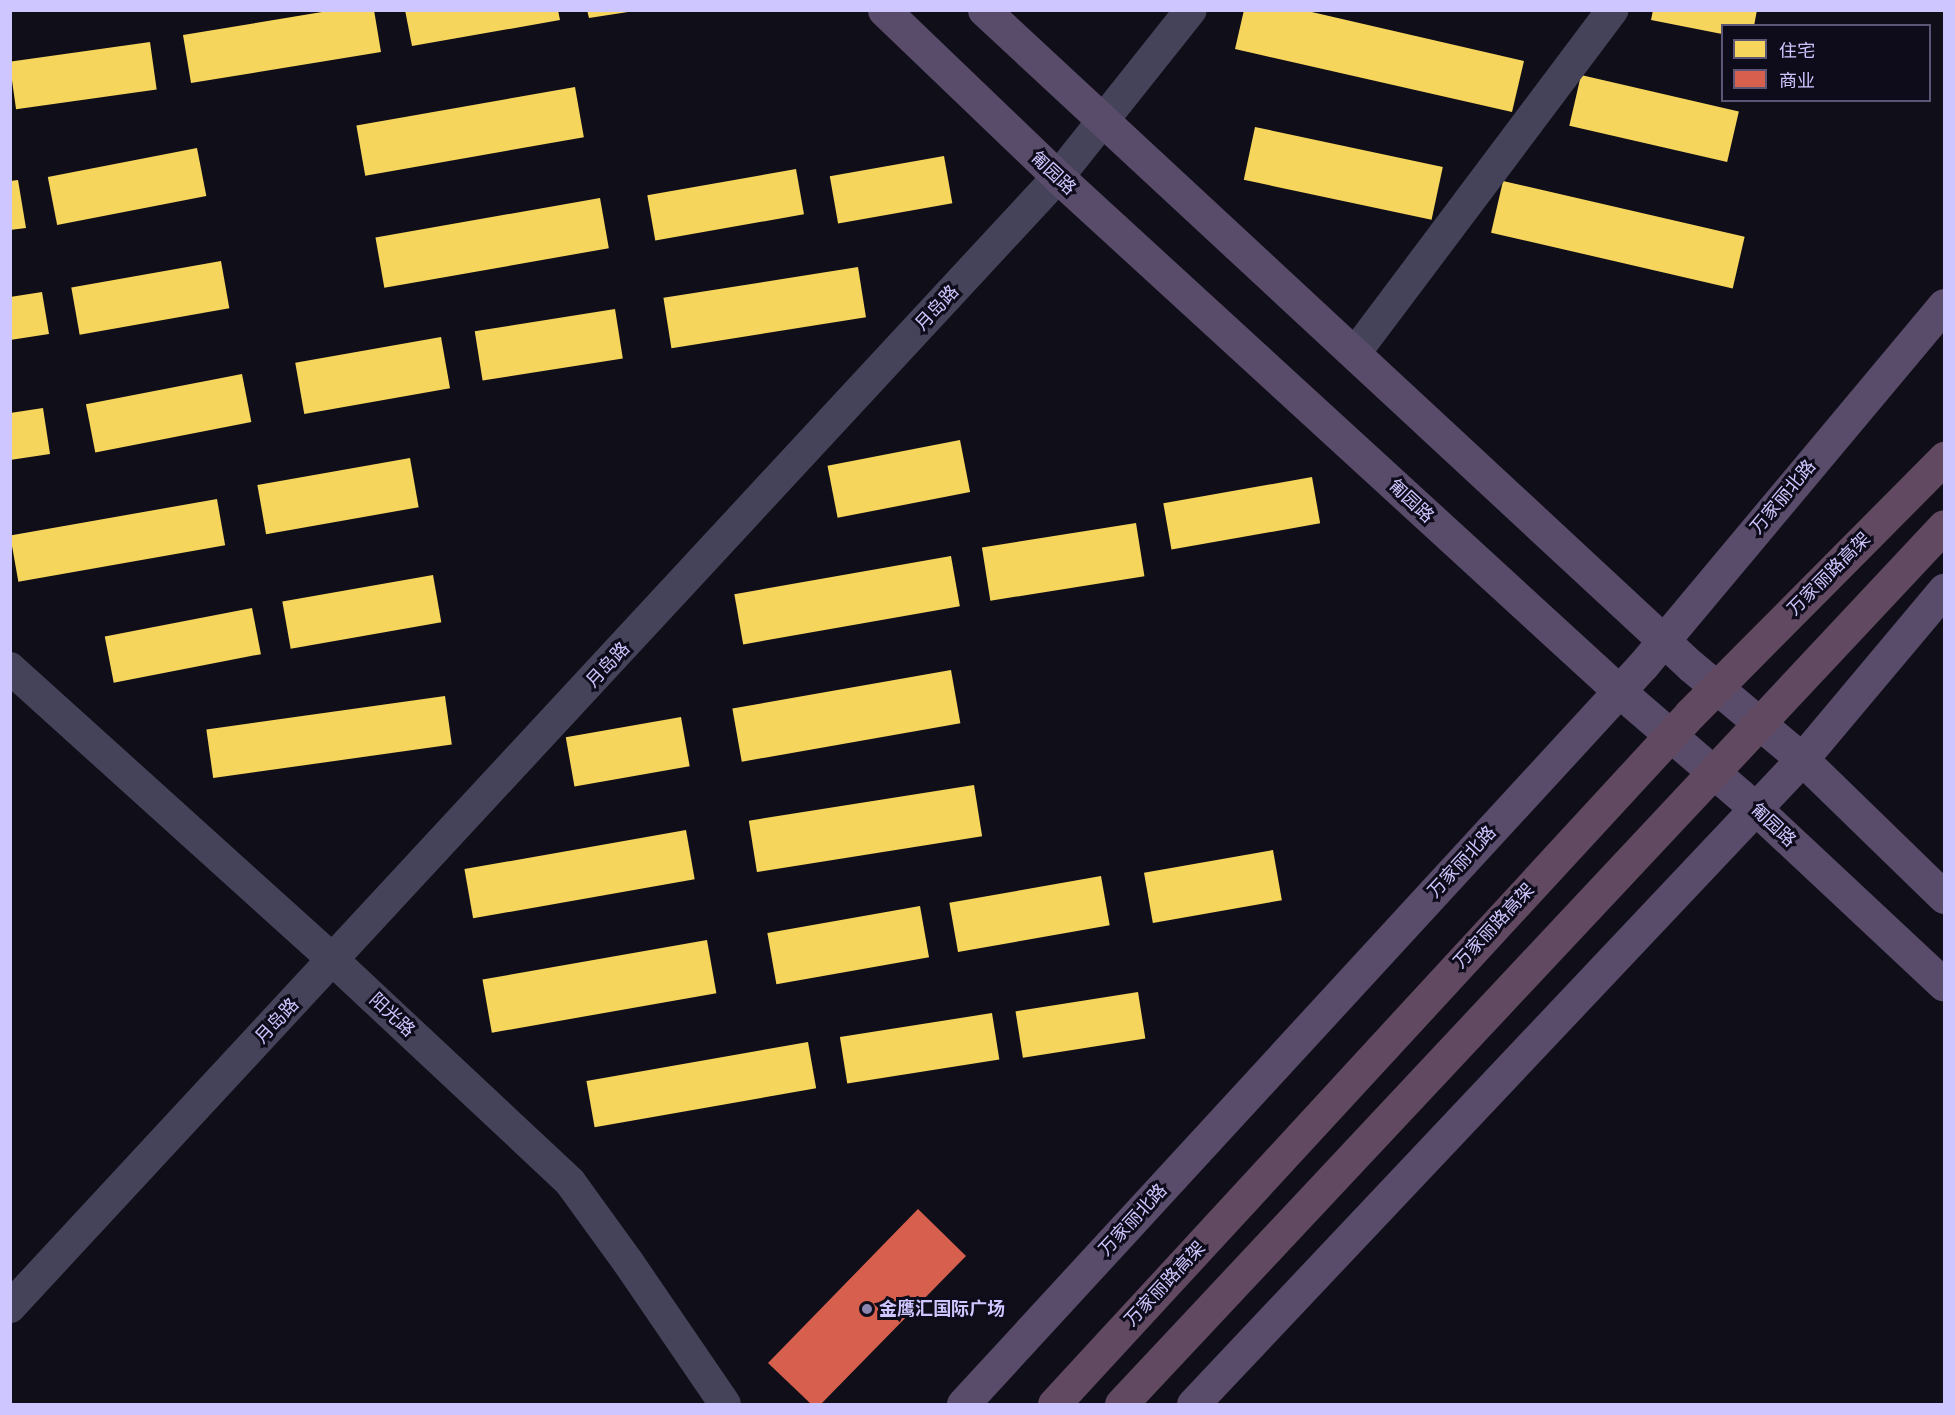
<!DOCTYPE html>
<meta charset="utf-8">
<style>
body{margin:0}
#map{position:relative;width:1955px;height:1415px;overflow:hidden;background:#100e18;font-family:Raleway,"Noto Sans SC",sans-serif}
div>[style]{position:absolute}
.homes>*{inset:0;background:#f6d55c;transform-origin:0 0}
.shops>*{inset:0;background:#d6604d}
.minor>*{height:32px;margin:-16px;padding:0 16px;transform-origin:16px;border-radius:16px;background:#454359}
.major>*{height:33px;margin:-16.5px;padding:0 16.5px;transform-origin:16.5px;border-radius:16.5px;background:#594c6a}
.highway-bridge>*{height:33px;margin:-16.5px;padding:0 16.5px;transform-origin:16.5px;border-radius:16.5px;background:#614a61}
.dots>*{width:16px;height:16px;translate:-50% -50%;box-sizing:border-box;border:3px solid #0e0b1b;border-radius:50%}
span{translate:-50% -50%;white-space:nowrap;text-align:center;line-height:1.15;-webkit-text-stroke:6px #0e0b1b;paint-order:stroke}
.street-label{font-size:18px;color:#cec6fe}
.poi-label{font-size:18px;color:#cec6fe;font-weight:700}
.left{translate:0 -50%;text-align:left}
.frame{position:absolute;inset:0;border:12px solid #cec6fe;pointer-events:none}
.legend{position:absolute;left:1721px;top:24px;width:210px;height:78px;box-sizing:border-box;background:#0e0b1b;border:2px solid #5b5676;margin:0;padding:8px 10px;list-style:none;font-size:18px;color:#cec6fe}
.legend li{display:flex;align-items:center;gap:12px;height:30px}
.legend b{width:30px;border:2px solid #5b5676}
</style>
<div id="map">
<div class="homes">
<i style="clip-path:polygon(334px 10px,374px 10px,381px 52px,191px 83px,183px 35px)"></i>
<i style="clip-path:polygon(405px 10px,558px 10px,560px 20px,412px 46px)"></i>
<i style="clip-path:polygon(587px 10px,628px 10px,628px 12px,589px 18px)"></i>
<i style="clip-path:polygon(1244px 10px,1303px 10px,1524px 61px,1512px 112px,1235px 49px)"></i>
<i style="clip-path:polygon(1653px 10px,1757px 10px,1754px 26px,1722px 26px,1722px 34px,1651px 20px)"></i>
<i style="left:150px;top:42px;width:48px;height:142px;rotate:82deg"></i>
<i style="left:1581px;top:75px;width:162px;height:52px;rotate:13deg"></i>
<i style="left:575px;top:87px;width:51px;height:222px;rotate:80deg"></i>
<i style="left:1255px;top:127px;width:192px;height:54px;rotate:12deg"></i>
<i style="left:197px;top:148px;width:49px;height:152px;rotate:79deg"></i>
<i style="left:944px;top:156px;width:48px;height:116px;rotate:80deg"></i>
<i style="left:796px;top:169px;width:46px;height:151px;rotate:80deg"></i>
<i style="clip-path:polygon(18px 180px,26px 228px,10px 230px,10px 181px)"></i>
<i style="left:1503px;top:181px;width:248px;height:53px;rotate:13deg"></i>
<i style="left:600px;top:198px;width:51px;height:228px;rotate:80deg"></i>
<i style="left:221px;top:261px;width:48px;height:152px;rotate:80deg"></i>
<i style="left:858px;top:267px;width:51px;height:197px;rotate:81deg"></i>
<i style="clip-path:polygon(42px 292px,49px 334px,10px 340px,10px 297px)"></i>
<i style="left:615px;top:309px;width:50px;height:142px;rotate:81deg"></i>
<i style="left:441px;top:337px;width:52px;height:148px;rotate:80deg"></i>
<i style="left:242px;top:374px;width:49px;height:159px;rotate:79deg"></i>
<i style="clip-path:polygon(43px 408px,50px 454px,10px 460px,10px 413px)"></i>
<i style="left:960px;top:440px;width:53px;height:135px;rotate:79deg"></i>
<i style="left:410px;top:458px;width:50px;height:155px;rotate:80deg"></i>
<i style="left:1312px;top:477px;width:47px;height:151px;rotate:80deg"></i>
<i style="left:217px;top:499px;width:47px;height:210px;rotate:80deg"></i>
<i style="left:1136px;top:523px;width:54px;height:156px;rotate:81deg"></i>
<i style="left:951px;top:556px;width:51px;height:220px;rotate:80deg"></i>
<i style="left:433px;top:575px;width:48px;height:153px;rotate:80deg"></i>
<i style="left:252px;top:608px;width:47px;height:150px;rotate:79deg"></i>
<i style="left:951px;top:670px;width:54px;height:222px;rotate:80deg"></i>
<i style="left:445px;top:696px;width:49px;height:241px;rotate:82deg"></i>
<i style="left:681px;top:717px;width:50px;height:117px;rotate:80deg"></i>
<i style="left:974px;top:785px;width:52px;height:228px;rotate:81deg"></i>
<i style="left:686px;top:830px;width:50px;height:225px;rotate:80deg"></i>
<i style="left:1273px;top:850px;width:51px;height:131px;rotate:80deg"></i>
<i style="left:1101px;top:876px;width:50px;height:154px;rotate:80deg"></i>
<i style="left:920px;top:906px;width:52px;height:155px;rotate:80deg"></i>
<i style="left:707px;top:940px;width:54px;height:228px;rotate:80deg"></i>
<i style="left:1138px;top:992px;width:47px;height:124px;rotate:81deg"></i>
<i style="left:992px;top:1013px;width:47px;height:154px;rotate:81deg"></i>
<i style="left:808px;top:1042px;width:47px;height:225px;rotate:80deg"></i>
</div>
<div class="shops">
<i style="clip-path:polygon(918px 1209px,966px 1256px,821px 1404px,811px 1404px,768px 1363px)"></i>
</div>
<div class="minor">
<i style="left:1355px;top:353px;width:429px;rotate:-53.1deg"></i>
<i style="left:10px;top:668px;width:437px;rotate:42.1deg"></i>
<i style="left:334px;top:961px;width:323px;rotate:43.1deg"></i>
<i style="left:570px;top:1182px;width:99px;rotate:54.1deg"></i>
<i style="left:628px;top:1262px;width:172px;rotate:55.7deg"></i>
<i style="left:10px;top:1307px;width:1541px;rotate:-47.16deg"></i>
<i style="left:1058px;top:177px;width:213px;rotate:-51.5deg"></i>
</div>
<div class="major">
<i style="left:884px;top:10px;width:241px;rotate:43.8deg"></i>
<i style="left:1058px;top:177px;width:761px;rotate:42.5deg"></i>
<i style="left:1619px;top:691px;width:178px;rotate:40.7deg"></i>
<i style="left:1754px;top:807px;width:260px;rotate:43.1deg"></i>
<i style="left:984px;top:10px;width:964px;rotate:42.86deg"></i>
<i style="left:1691px;top:666px;width:145px;rotate:40deg"></i>
<i style="left:1802px;top:759px;width:198px;rotate:44.2deg"></i>
<i style="left:963px;top:1404px;width:1004px;rotate:-47.38deg"></i>
<i style="left:1643px;top:665px;width:469px;rotate:-50.1deg"></i>
<i style="left:1193px;top:1404px;width:887px;rotate:-46.64deg"></i>
<i style="left:1802px;top:759px;width:221px;rotate:-50deg"></i>
</div>
<div class="highway-bridge">
<i style="left:1054px;top:1404px;width:938px;rotate:-47.33deg"></i>
<i style="left:1690px;top:714px;width:361px;rotate:-45.2deg"></i>
<i style="left:1121px;top:1404px;width:1203px;rotate:-46.85deg"></i>
</div>
<div class="dots">
<i style="left:867px;top:1309px;background:#8c86ae"></i>
</div>
<div class="street-label">
<span style="left:1053px;top:173px;rotate:43deg">匍园路</span>
<span style="left:937px;top:308px;rotate:-47deg">月岛路</span>
<span style="left:1783px;top:497px;rotate:-50deg">万家丽北路</span>
<span style="left:1411px;top:501px;rotate:43deg">匍园路</span>
<span style="left:1829px;top:574px;rotate:-45deg">万家丽路高架</span>
<span style="left:608px;top:665px;rotate:-47deg">月岛路</span>
<span style="left:1773px;top:825px;rotate:43deg">匍园路</span>
<span style="left:1462px;top:862px;rotate:-47deg">万家丽北路</span>
<span style="left:1494px;top:926px;rotate:-47deg">万家丽路高架</span>
<span style="left:392px;top:1015px;rotate:43deg">阳光路</span>
<span style="left:277px;top:1021px;rotate:-47deg">月岛路</span>
<span style="left:1133px;top:1220px;rotate:-47deg">万家丽北路</span>
<span style="left:1165px;top:1284px;rotate:-47deg">万家丽路高架</span>
</div>
<div class="poi-label">
<span class="left" style="left:879px;top:1309px">金鹰汇国际广场</span>
</div>
<div class="frame"></div>
<ul class="legend">
<li><b style="height:16px;background:#f6d55c"></b>住宅</li>
<li><b style="height:16px;background:#d6604d"></b>商业</li>
</ul>
</div>
